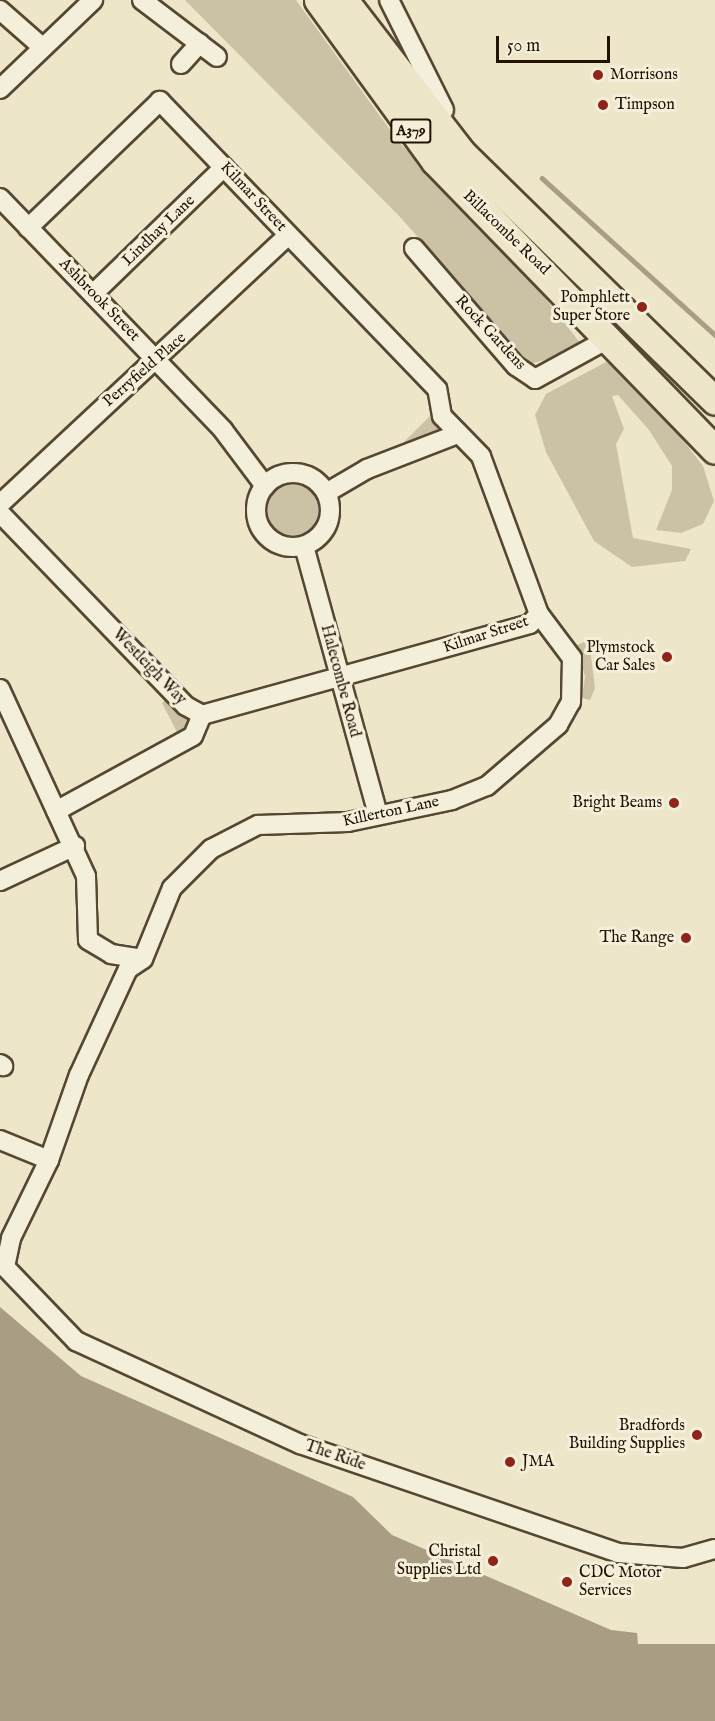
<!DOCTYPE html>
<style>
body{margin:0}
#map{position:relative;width:715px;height:1721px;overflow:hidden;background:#eee6c8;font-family:"IM FELL English",serif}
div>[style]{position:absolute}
.green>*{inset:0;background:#cbc2a6}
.round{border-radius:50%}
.water>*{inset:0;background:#a99e84}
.stream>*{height:4.5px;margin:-2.25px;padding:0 2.25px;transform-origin:2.25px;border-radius:2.25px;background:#a99e84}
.roads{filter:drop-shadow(2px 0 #554732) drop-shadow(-2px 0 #554732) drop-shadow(0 2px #554732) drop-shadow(0 -2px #554732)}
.minor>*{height:18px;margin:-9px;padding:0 9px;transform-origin:9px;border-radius:9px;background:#f4efdb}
.minor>.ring{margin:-9px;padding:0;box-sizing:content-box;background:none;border:18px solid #f4efdb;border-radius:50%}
.primary>*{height:27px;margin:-13.5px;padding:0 13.5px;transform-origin:13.5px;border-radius:13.5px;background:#eee6c8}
.dots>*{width:16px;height:16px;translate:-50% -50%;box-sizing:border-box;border:3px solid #f4efdb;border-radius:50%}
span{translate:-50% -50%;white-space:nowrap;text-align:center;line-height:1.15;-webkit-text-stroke:6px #f4efdb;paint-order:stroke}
.shield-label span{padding:2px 4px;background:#f4efdb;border:2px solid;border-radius:4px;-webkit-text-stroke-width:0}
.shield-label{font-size:15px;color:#221200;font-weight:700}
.poi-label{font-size:16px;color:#221200}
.left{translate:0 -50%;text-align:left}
.right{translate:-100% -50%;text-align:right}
.street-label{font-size:16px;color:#221200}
.scale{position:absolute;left:496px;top:36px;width:114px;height:27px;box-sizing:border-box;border:3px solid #221200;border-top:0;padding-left:8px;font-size:18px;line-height:21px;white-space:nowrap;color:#221200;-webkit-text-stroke:4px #f4efdb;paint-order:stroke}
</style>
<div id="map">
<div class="green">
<i style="clip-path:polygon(185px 0,296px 0,398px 141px,524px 271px,581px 344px,567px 354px,530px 364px,401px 218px)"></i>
<i style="clip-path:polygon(606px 362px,629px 371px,703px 466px,714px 501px,703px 524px,681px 533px,656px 530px,672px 490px,672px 466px,649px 430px,618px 395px,612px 396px,624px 429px,616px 444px,633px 538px,691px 549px,685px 561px,632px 567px,594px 541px,546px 452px,535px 415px,546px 394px)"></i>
<i style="clip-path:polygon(436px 412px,440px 431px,398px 448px,433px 413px)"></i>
<i class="round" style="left:265px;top:483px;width:58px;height:58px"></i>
<i style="clip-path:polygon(584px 642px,590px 648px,595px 688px,590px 700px,582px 698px,585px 677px,577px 645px)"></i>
<i style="clip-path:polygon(168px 698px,189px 717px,183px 732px,178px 734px,162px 703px)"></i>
</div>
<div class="water">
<i style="clip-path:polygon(0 1307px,81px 1376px,353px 1497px,392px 1535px,611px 1630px,637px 1633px,638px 1644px,715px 1644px,715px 1721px,0 1721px)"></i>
</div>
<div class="stream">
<i style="left:542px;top:178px;width:234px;rotate:42.2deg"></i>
</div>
<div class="roads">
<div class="minor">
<i style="left:142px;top:0;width:94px;rotate:37.2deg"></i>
<i style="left:389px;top:0;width:123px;rotate:63.4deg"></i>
<i style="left:0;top:10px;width:55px;rotate:41.3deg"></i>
<i style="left:181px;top:64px;width:28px;rotate:-48deg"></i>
<i style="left:0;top:89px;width:129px;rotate:-43.7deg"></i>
<i style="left:0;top:198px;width:322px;rotate:46.1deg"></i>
<i style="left:223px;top:430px;width:70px;rotate:53.1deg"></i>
<i style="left:414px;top:248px;width:156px;rotate:49.2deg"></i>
<i style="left:516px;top:366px;width:23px;rotate:34deg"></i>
<i style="left:535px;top:379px;width:85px;rotate:-28.7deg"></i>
<i style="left:93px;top:294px;width:182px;rotate:-44.1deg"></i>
<i class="ring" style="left:256px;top:473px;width:56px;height:56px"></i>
<i style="left:326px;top:493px;width:48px;rotate:-30.3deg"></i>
<i style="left:367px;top:469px;width:94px;rotate:-21.1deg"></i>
<i style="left:0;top:504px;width:394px;rotate:-43deg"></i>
<i style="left:0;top:513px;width:268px;rotate:46.1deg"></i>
<i style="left:186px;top:706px;width:18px;rotate:29deg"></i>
<i style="left:202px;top:715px;width:340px;rotate:-15.5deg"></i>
<i style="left:530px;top:624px;width:13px;rotate:-48deg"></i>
<i style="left:539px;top:614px;width:168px;rotate:-110.2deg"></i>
<i style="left:481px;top:456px;width:56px;rotate:-134.3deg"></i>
<i style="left:442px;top:416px;width:27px;rotate:-100deg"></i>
<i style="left:437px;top:389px;width:400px;rotate:-133.9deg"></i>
<i style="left:160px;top:101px;width:183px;rotate:136.1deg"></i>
<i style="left:304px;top:546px;width:279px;rotate:74.6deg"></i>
<i style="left:0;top:689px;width:206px;rotate:65.3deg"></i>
<i style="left:86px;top:876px;width:64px;rotate:88.2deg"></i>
<i style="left:88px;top:940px;width:27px;rotate:31deg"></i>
<i style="left:111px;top:954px;width:32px;rotate:9deg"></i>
<i style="left:56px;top:811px;width:156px;rotate:-28.7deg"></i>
<i style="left:193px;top:736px;width:23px;rotate:-67deg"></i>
<i style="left:0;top:881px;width:83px;rotate:-25deg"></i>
<i style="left:0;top:1064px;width:4px;rotate:34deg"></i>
<i style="left:0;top:1140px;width:53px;rotate:22.2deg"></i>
<i style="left:5px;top:1267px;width:30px;rotate:-78deg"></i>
<i style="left:11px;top:1238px;width:87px;rotate:-64deg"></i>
<i style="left:49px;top:1160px;width:90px;rotate:-70.6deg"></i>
<i style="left:79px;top:1075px;width:117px;rotate:-65.2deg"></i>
<i style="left:128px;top:969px;width:18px;rotate:-34deg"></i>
<i style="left:143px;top:959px;width:77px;rotate:-67.8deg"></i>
<i style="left:172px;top:888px;width:55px;rotate:-45deg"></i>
<i style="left:211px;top:849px;width:53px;rotate:-27.1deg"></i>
<i style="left:258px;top:825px;width:90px;rotate:-1.9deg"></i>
<i style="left:348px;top:822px;width:106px;rotate:-11.9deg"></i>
<i style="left:452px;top:800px;width:38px;rotate:-22deg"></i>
<i style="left:487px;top:786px;width:94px;rotate:-40.7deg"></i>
<i style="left:558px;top:725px;width:26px;rotate:-61deg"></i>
<i style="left:571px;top:702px;width:44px;rotate:-88.7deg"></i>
<i style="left:572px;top:658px;width:55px;rotate:-126.9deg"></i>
<i style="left:5px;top:1267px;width:103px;rotate:46.2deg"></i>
<i style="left:76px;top:1341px;width:247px;rotate:24.7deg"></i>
<i style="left:300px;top:1444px;width:336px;rotate:18.9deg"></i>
<i style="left:618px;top:1553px;width:65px;rotate:4.4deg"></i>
<i style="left:683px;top:1558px;width:33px;rotate:-16deg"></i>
</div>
<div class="primary">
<i style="left:318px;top:0;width:199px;rotate:54deg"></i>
<i style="left:435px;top:161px;width:402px;rotate:45.9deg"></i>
<i style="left:344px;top:0;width:193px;rotate:52.4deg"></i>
<i style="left:462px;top:153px;width:354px;rotate:44.4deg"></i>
</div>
</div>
<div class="dots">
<i style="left:598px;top:75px;background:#8f2418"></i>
<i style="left:603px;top:105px;background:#8f2418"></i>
<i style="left:642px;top:307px;background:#8f2418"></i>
<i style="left:667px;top:657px;background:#8f2418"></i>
<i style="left:674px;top:803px;background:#8f2418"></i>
<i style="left:686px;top:938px;background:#8f2418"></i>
<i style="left:697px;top:1435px;background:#8f2418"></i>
<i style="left:510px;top:1462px;background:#8f2418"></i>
<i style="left:493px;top:1561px;background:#8f2418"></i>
<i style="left:567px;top:1582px;background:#8f2418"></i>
</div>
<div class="shield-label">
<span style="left:411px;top:131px">A379</span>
</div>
<div class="poi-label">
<span class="left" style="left:610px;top:75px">Morrisons</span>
<span class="left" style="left:615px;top:105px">Timpson</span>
<span class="right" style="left:630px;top:307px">Pomphlett<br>Super Store</span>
<span class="right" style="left:655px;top:657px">Plymstock<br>Car Sales</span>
<span class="right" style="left:662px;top:803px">Bright Beams</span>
<span class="right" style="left:674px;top:938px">The Range</span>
<span class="right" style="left:685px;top:1435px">Bradfords<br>Building Supplies</span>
<span class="left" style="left:522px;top:1462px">JMA</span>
<span class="right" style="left:481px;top:1561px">Christal<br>Supplies Ltd</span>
<span class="left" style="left:579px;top:1582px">CDC Motor<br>Services</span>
</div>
<div class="street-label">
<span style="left:253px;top:197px;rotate:47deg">Kilmar Street</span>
<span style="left:159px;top:231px;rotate:-44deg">Lindhay Lane</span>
<span style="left:506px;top:233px;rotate:44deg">Billacombe Road</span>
<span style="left:99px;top:300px;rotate:46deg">Ashbrook Street</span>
<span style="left:490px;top:333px;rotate:47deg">Rock Gardens</span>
<span style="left:145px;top:370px;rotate:-41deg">Perryfield Place</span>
<span style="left:486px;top:635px;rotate:-18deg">Kilmar Street</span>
<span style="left:149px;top:667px;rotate:46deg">Westleigh Way</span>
<span style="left:340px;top:681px;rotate:75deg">Halecombe Road</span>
<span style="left:391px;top:812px;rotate:-12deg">Killerton Lane</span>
<span style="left:335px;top:1456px;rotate:19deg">The Ride</span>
</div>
<div class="scale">50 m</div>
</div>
